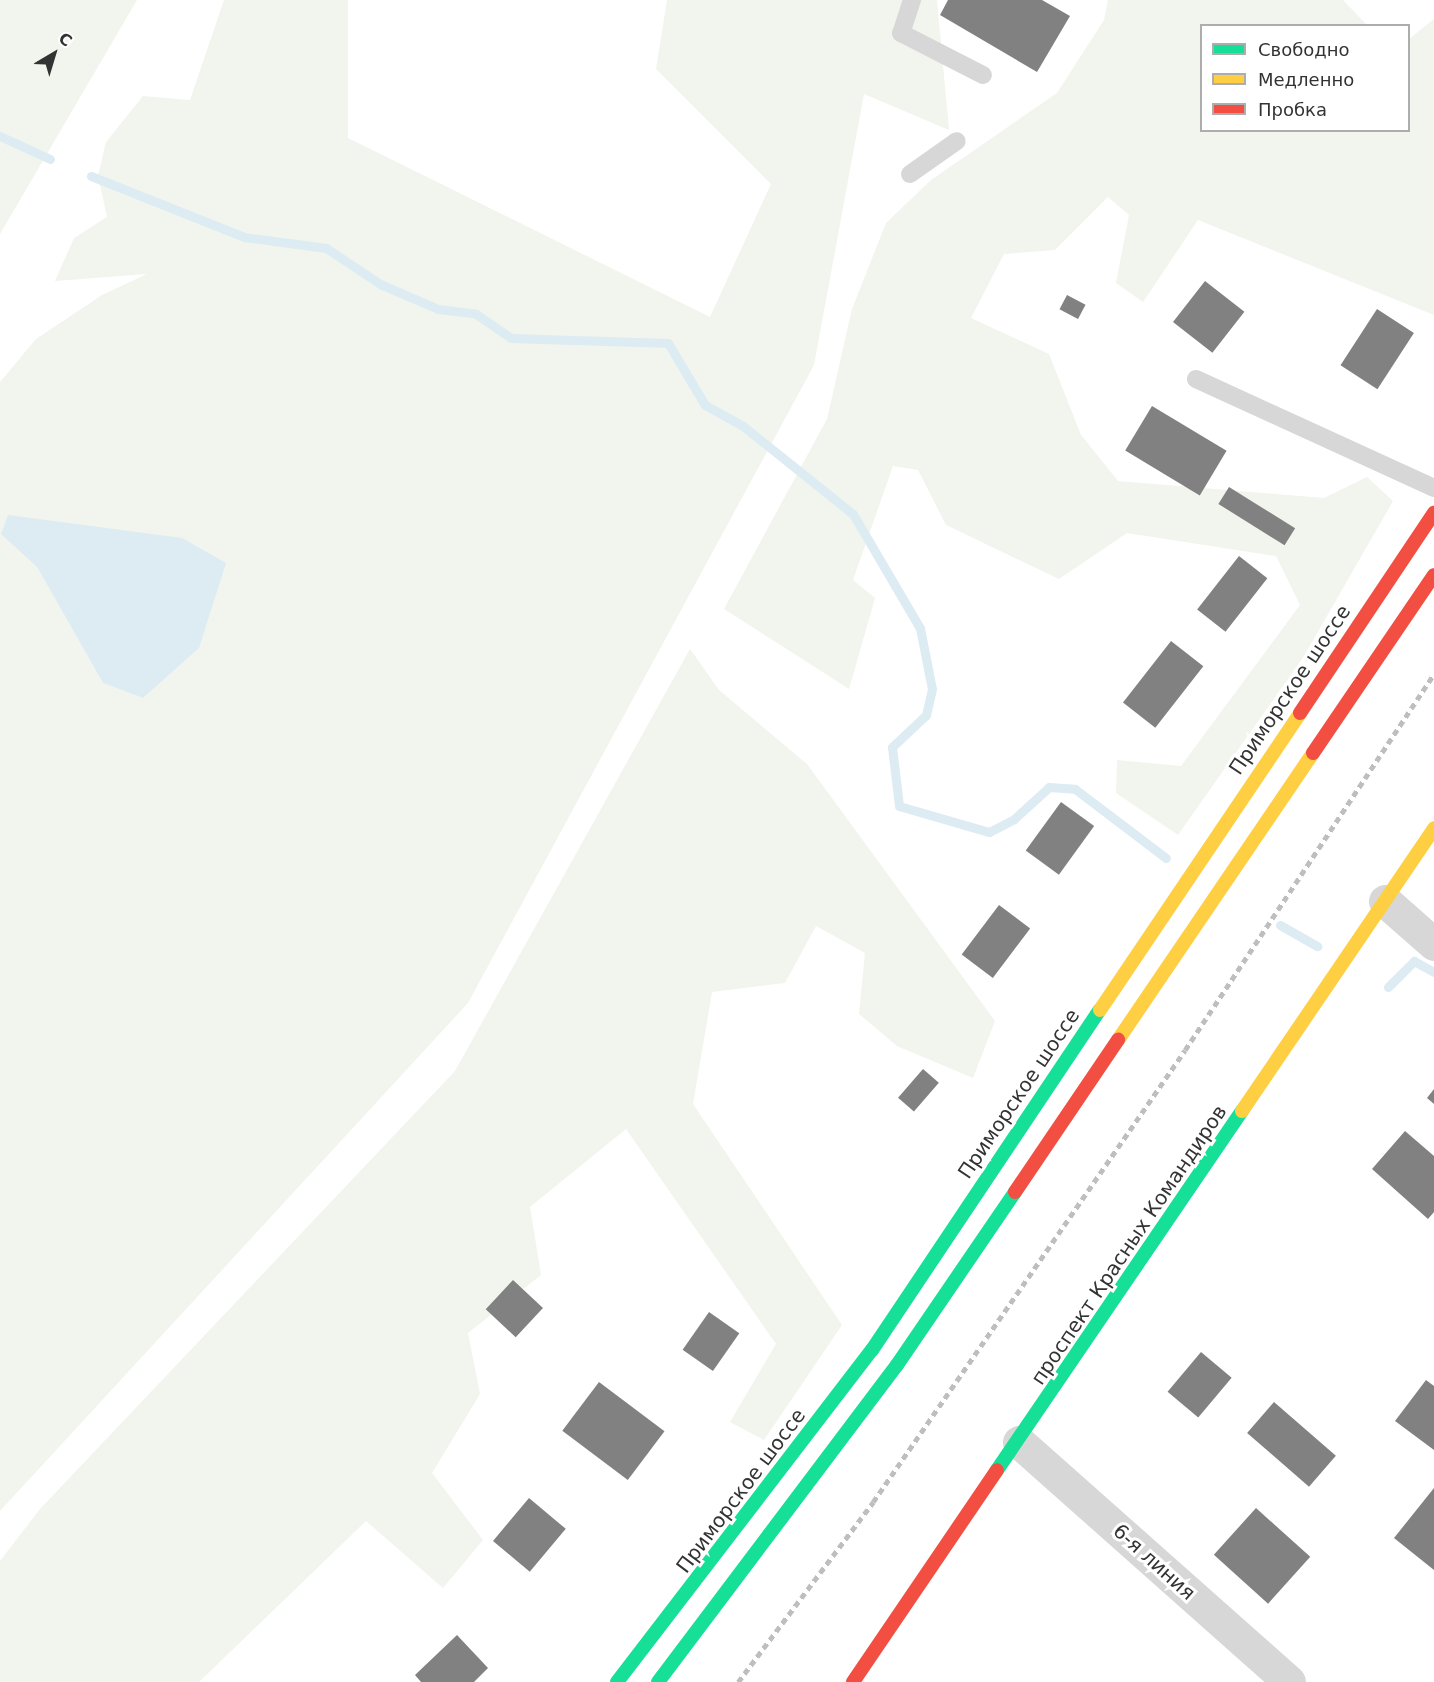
<!DOCTYPE html>
<meta charset="utf-8">
<style>
body{margin:0}
#map{position:relative;width:1434px;height:1682px;overflow:hidden;background:#fff;font-family:"DejaVu Sans",sans-serif}
div>[style]{position:absolute}
.green>*{inset:0;background:#f1f5ed}
.water>*{inset:0;background:#ddebf3}
.stream>*{height:9px;margin:-4.5px;padding:0 4.5px;transform-origin:4.5px;border-radius:4.5px;background:#ddebf3}
.building>*{inset:0;background:#818181;transform-origin:0 0}
.lane>*{height:18px;margin:-9px;padding:0 9px;transform-origin:9px;border-radius:9px;background:#d7d7d7}
.street>*{height:33px;margin:-16.5px;padding:0 16.5px;transform-origin:16.5px;border-radius:16.5px;background:#d7d7d7}
.fast>*{height:14px;margin:-7px;padding:0 7px;transform-origin:7px;border-radius:7px;background:#16e098}
.slow>*{height:14px;margin:-7px;padding:0 7px;transform-origin:7px;border-radius:7px;background:#ffcf43}
.jam>*{height:14px;margin:-7px;padding:0 7px;transform-origin:7px;border-radius:7px;background:#f24e42}
.rail>*{height:4.5px;margin-top:-2.25px;transform-origin:0;background:repeating-linear-gradient(90deg,#bebebe 0 6px,transparent 0 10.5px)}
span{translate:-50% -50%;white-space:nowrap;text-align:center;line-height:1.15;-webkit-text-stroke:6px #fff;paint-order:stroke}
.street-label{font-size:20px;color:#333}
.legend{position:absolute;left:1200px;top:24px;width:210px;height:108px;box-sizing:border-box;background:#fff;border:2px solid #adadad;margin:0;padding:8px 10px;list-style:none;font-size:18px;color:#333}
.legend li{display:flex;align-items:center;gap:12px;height:30px}
.legend b{width:30px;border:2px solid #adadad}
.north{position:absolute;left:24px;top:24px;width:60px;height:60px;-webkit-text-stroke:4px #fff;paint-order:stroke;rotate:38deg;font-size:16px;font-weight:700;line-height:24px;text-align:center;color:#333}
.north::after{content:'';display:block;margin:auto;width:21px;height:27px;background:#333;clip-path:polygon(50% 0,100% 100%,50% 72%,0 100%)}
</style>
<div id="map">
<div class="green">
<i style="clip-path:polygon(0 0,137px 0,0 234px)"></i>
<i style="clip-path:polygon(evenodd,224px 0,348px 0,348px 138px,710px 317px,771px 184px,656px 69px,667px 0,937px 0,949px 130px,864px 94px,814px 365px,468px 1003px,0 1511px,0 382px,36px 339px,102px 295px,147px 274px,55px 281px,74px 238px,107px 217px,98px 176px,106px 142px,143px 96px,190px 100px,224px 0,37px 567px,143px 698px,103px 683px,37px 567px)"></i>
<i style="clip-path:polygon(1108px 0,1343px 0,1367px 25px,1202px 26px,1202px 130px,1408px 130px,1409px 39px,1434px 19px,1434px 315px,1198px 220px,1143px 302px,1116px 283px,1129px 215px,1108px 197px,1055px 250px,1004px 254px,971px 318px,1049px 354px,1081px 435px,1118px 481px,1324px 498px,1367px 477px,1393px 501px,1304px 656px,1178px 835px,1116px 793px,1117px 760px,1181px 766px,1300px 605px,1276px 556px,1127px 533px,1059px 579px,946px 525px,918px 470px,893px 466px,853px 580px,875px 598px,849px 689px,724px 609px,827px 419px,852px 309px,886px 223px,931px 180px,1057px 93px,1104px 20px)"></i>
<i style="clip-path:polygon(690px 649px,719px 690px,807px 764px,995px 1021px,973px 1078px,897px 1046px,859px 1014px,865px 953px,816px 926px,785px 983px,712px 992px,693px 1104px,842px 1325px,764px 1440px,730px 1422px,776px 1344px,626px 1129px,530px 1207px,541px 1275px,468px 1333px,480px 1394px,432px 1473px,483px 1540px,443px 1588px,366px 1521px,199px 1682px,0 1682px,0 1561px,40px 1509px,455px 1071px)"></i>
</div>
<div class="water">
<i style="clip-path:polygon(8px 515px,182px 538px,226px 563px,199px 648px,143px 698px,103px 683px,37px 567px,1px 534px)"></i>
</div>
<div class="stream">
<i style="left:0;top:136px;width:55px;rotate:24.7deg"></i>
<i style="left:91px;top:176px;width:165px;rotate:21.7deg"></i>
<i style="left:244px;top:237px;width:83px;rotate:7.6deg"></i>
<i style="left:326px;top:248px;width:65px;rotate:33.7deg"></i>
<i style="left:380px;top:284px;width:63px;rotate:23.3deg"></i>
<i style="left:438px;top:309px;width:38px;rotate:7deg"></i>
<i style="left:476px;top:314px;width:42px;rotate:34.4deg"></i>
<i style="left:511px;top:338px;width:157px;rotate:1.8deg"></i>
<i style="left:668px;top:343px;width:72px;rotate:59.2deg"></i>
<i style="left:705px;top:405px;width:43px;rotate:28.9deg"></i>
<i style="left:743px;top:426px;width:141px;rotate:38.7deg"></i>
<i style="left:853px;top:514px;width:132px;rotate:59.6deg"></i>
<i style="left:920px;top:628px;width:62px;rotate:78.9deg"></i>
<i style="left:932px;top:689px;width:27px;rotate:103deg"></i>
<i style="left:926px;top:715px;width:47px;rotate:136.7deg"></i>
<i style="left:892px;top:747px;width:59px;rotate:83.2deg"></i>
<i style="left:899px;top:806px;width:94px;rotate:16.1deg"></i>
<i style="left:989px;top:832px;width:28px;rotate:-27deg"></i>
<i style="left:1014px;top:819px;width:47px;rotate:-42.4deg"></i>
<i style="left:1049px;top:787px;width:26px;rotate:4deg"></i>
<i style="left:1075px;top:789px;width:114px;rotate:37.2deg"></i>
<i style="left:1280px;top:925px;width:43px;rotate:29.6deg"></i>
<i style="left:1388px;top:987px;width:37px;rotate:-45deg"></i>
<i style="left:1414px;top:961px;width:23px;rotate:29deg"></i>
</div>
<div class="building">
<i style="clip-path:polygon(948px 0,1042px 0,1070px 16px,1037px 72px,940px 15px)"></i>
<i style="left:1205px;top:281px;width:50px;height:52px;rotate:38deg"></i>
<i style="left:1067px;top:295px;width:21px;height:16px;rotate:28deg"></i>
<i style="left:1377px;top:309px;width:44px;height:67px;rotate:33deg"></i>
<i style="left:1152px;top:406px;width:87px;height:52px;rotate:31deg"></i>
<i style="left:1229px;top:487px;width:78px;height:20px;rotate:32deg"></i>
<i style="left:1239px;top:556px;width:36px;height:68px;rotate:38deg"></i>
<i style="left:1171px;top:641px;width:41px;height:78px;rotate:38deg"></i>
<i style="left:1061px;top:802px;width:41px;height:60px;rotate:36deg"></i>
<i style="left:999px;top:905px;width:39px;height:62px;rotate:37deg"></i>
<i style="left:923px;top:1069px;width:21px;height:38px;rotate:41deg"></i>
<i style="clip-path:polygon(1434px 1089px,1434px 1104px,1427px 1098px)"></i>
<i style="clip-path:polygon(1405px 1131px,1434px 1156px,1434px 1212px,1428px 1219px,1372px 1169px)"></i>
<i style="left:513px;top:1280px;width:41px;height:40px;rotate:43deg"></i>
<i style="left:709px;top:1312px;width:37px;height:46px;rotate:35deg"></i>
<i style="left:1201px;top:1352px;width:40px;height:52px;rotate:40deg"></i>
<i style="clip-path:polygon(1426px 1380px,1434px 1386px,1434px 1450px,1395px 1421px)"></i>
<i style="left:599px;top:1382px;width:82px;height:61px;rotate:37deg"></i>
<i style="left:1274px;top:1402px;width:82px;height:41px;rotate:41deg"></i>
<i style="clip-path:polygon(1434px 1488px,1434px 1570px,1394px 1538px)"></i>
<i style="left:529px;top:1498px;width:48px;height:56px;rotate:40deg"></i>
<i style="left:1256px;top:1508px;width:73px;height:63px;rotate:42deg"></i>
<i style="clip-path:polygon(457px 1635px,488px 1668px,474px 1682px,421px 1682px,415px 1675px)"></i>
</div>
<div class="lane">
<i style="left:912px;top:0;width:35px;rotate:108deg"></i>
<i style="left:901px;top:33px;width:92px;rotate:27.1deg"></i>
<i style="left:910px;top:174px;width:57px;rotate:-35.1deg"></i>
<i style="left:1196px;top:379px;width:262px;rotate:24.6deg"></i>
</div>
<div class="street">
<i style="left:1385px;top:901px;width:65px;rotate:41.3deg"></i>
<i style="left:1019px;top:1442px;width:361px;rotate:41.6deg"></i>
</div>
<div class="fast">
<i style="left:997px;top:1470px;width:435px;rotate:-55.7deg"></i>
<i style="left:617px;top:1682px;width:419px;rotate:-52.5deg"></i>
<i style="left:872px;top:1350px;width:409px;rotate:-56.2deg"></i>
<i style="left:658px;top:1682px;width:397px;rotate:-53deg"></i>
<i style="left:897px;top:1365px;width:209px;rotate:-55.7deg"></i>
</div>
<div class="slow">
<i style="left:1100px;top:1010px;width:358px;rotate:-56deg"></i>
<i style="left:1118px;top:1040px;width:347px;rotate:-55.8deg"></i>
<i style="left:1242px;top:1111px;width:342px;rotate:-55.8deg"></i>
</div>
<div class="jam">
<i style="left:1300px;top:713px;width:241px;rotate:-56.2deg"></i>
<i style="left:1313px;top:753px;width:215px;rotate:-55.8deg"></i>
<i style="left:1015px;top:1192px;width:184px;rotate:-55.9deg"></i>
<i style="left:853px;top:1682px;width:256px;rotate:-55.8deg"></i>
</div>
<div class="rail">
<i style="left:738px;top:1682px;width:225px;rotate:-53.1deg"></i>
<i style="left:873px;top:1502px;width:549px;rotate:-55.38deg"></i>
<i style="left:1185px;top:1050px;width:451px;rotate:-56.5deg"></i>
</div>
<div class="street-label">
<span style="left:1290px;top:690px;rotate:-56deg">Приморское шоссе</span>
<span style="left:1019px;top:1094px;rotate:-56deg">Приморское шоссе</span>
<span style="left:1129px;top:1245px;rotate:-56deg">проспект Красных Командиров</span>
<span style="left:741px;top:1491px;rotate:-53deg">Приморское шоссе</span>
<span style="left:1154px;top:1562px;rotate:42deg">6-я линия</span>
</div>
<ul class="legend">
<li><b style="height:8px;background:#16e098"></b>Свободно</li>
<li><b style="height:8px;background:#ffcf43"></b>Медленно</li>
<li><b style="height:8px;background:#f24e42"></b>Пробка</li>
</ul>
<div class="north">С</div>
</div>
